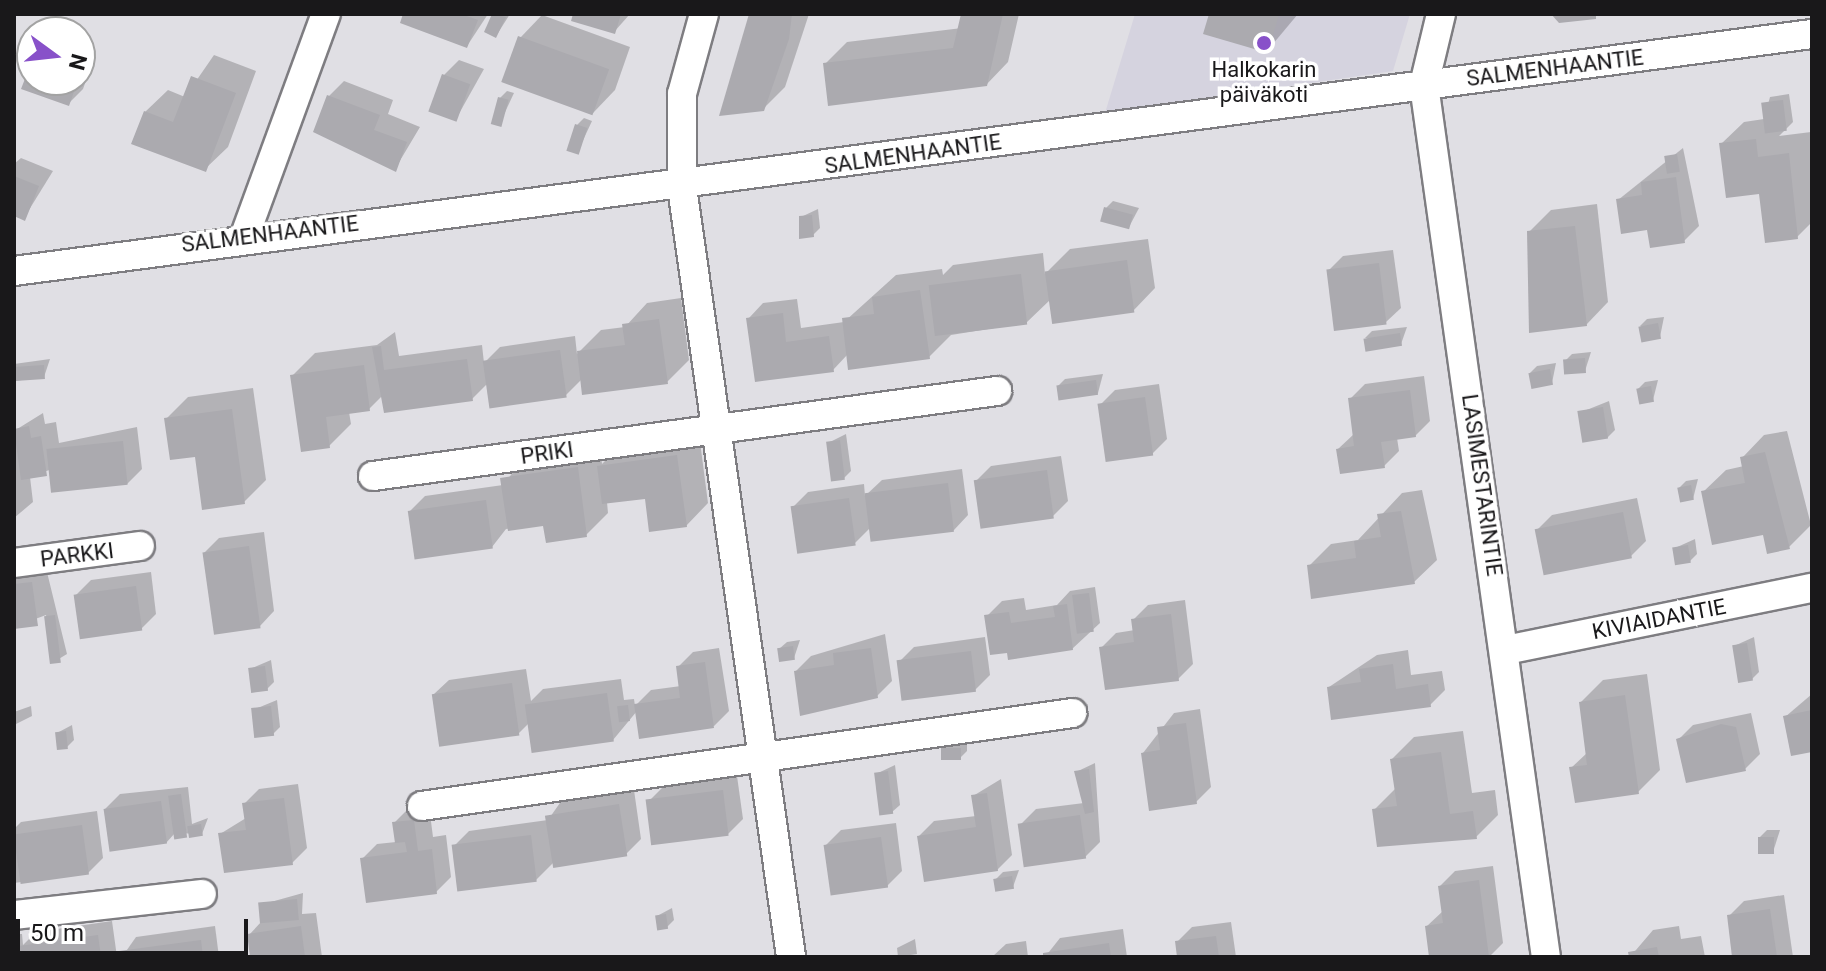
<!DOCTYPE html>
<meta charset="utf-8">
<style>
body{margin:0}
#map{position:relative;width:1826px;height:971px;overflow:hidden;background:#e0dfe4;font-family:Roboto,sans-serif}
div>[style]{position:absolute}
.built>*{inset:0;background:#d5d3df}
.shadow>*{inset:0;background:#0003}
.building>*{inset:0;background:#abaaaf;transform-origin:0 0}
.roads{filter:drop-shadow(2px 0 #7e7d81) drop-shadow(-2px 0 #7e7d81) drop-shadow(0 2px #7e7d81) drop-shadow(0 -2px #7e7d81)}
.minor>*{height:28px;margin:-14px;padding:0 14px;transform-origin:14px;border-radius:14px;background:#fff}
.dots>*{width:22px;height:22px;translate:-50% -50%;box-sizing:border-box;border:4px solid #fff;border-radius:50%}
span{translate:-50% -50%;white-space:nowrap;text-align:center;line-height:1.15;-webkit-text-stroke:7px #fff;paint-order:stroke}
.street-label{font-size:22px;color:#19181a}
.poi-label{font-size:22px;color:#19181a}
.frame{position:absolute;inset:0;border:16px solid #19181a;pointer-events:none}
.north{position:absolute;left:16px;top:16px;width:80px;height:80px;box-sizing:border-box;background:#fff;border:2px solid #a3a3a3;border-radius:50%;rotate:105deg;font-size:22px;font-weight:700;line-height:32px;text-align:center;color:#19181a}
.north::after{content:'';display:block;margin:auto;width:28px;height:36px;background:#8851c9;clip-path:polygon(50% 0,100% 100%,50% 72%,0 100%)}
.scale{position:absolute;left:16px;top:919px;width:232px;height:36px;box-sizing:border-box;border:4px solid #19181a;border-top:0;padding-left:10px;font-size:24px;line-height:28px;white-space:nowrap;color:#19181a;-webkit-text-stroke:6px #fff;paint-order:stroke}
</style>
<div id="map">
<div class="built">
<i style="clip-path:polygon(1135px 14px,1410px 14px,1393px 71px,1105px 113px)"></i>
</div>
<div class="shadow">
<i style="clip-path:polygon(405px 14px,488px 14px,467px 46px)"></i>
<i style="clip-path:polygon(494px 14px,510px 14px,496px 36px,486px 31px)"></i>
<i style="clip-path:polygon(575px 14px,630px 14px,614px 32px)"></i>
<i style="clip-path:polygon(751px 14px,809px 14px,785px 87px,763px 109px)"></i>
<i style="clip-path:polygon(967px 14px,1019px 14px,1008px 62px,986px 85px,825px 64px,847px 42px,962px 28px)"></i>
<i style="clip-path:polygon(1211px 14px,1298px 14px,1268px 50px)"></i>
<i style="clip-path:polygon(542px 15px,630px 47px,615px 90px,593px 113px,520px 38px)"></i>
<i style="clip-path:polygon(80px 51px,95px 56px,83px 89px,68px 104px,24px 88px,32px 70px,32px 80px,80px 80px)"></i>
<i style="clip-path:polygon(214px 55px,256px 71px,228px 147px,205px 169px,145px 112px,168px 90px,185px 97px)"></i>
<i style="clip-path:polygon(459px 60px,484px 69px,456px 119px,444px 75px)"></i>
<i style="clip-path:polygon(344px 81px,393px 100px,388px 114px,420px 127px,395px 169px,329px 96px)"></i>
<i style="clip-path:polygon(507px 91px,514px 93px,499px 125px,500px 98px)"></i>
<i style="clip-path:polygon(1789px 94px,1793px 122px,1779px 136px,1811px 132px,1812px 144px,1812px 222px,1797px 237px,1721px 144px,1744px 122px,1764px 119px,1770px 97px)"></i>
<i style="clip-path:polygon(584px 118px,592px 121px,577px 153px,577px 125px)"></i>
<i style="clip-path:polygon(1683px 148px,1699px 226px,1684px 241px,1649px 228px,1618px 200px)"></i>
<i style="clip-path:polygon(21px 158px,53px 171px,24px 218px,14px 214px,14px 164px)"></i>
<i style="clip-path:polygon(1113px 201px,1139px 208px,1129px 227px,1106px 208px)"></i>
<i style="clip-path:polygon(1597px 204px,1608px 302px,1586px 325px,1531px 331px,1529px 232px,1551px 210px)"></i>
<i style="clip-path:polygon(818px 209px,820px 228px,813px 235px,801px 217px)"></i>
<i style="clip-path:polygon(1148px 239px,1155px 288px,1133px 311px,1051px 299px,1026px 323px,951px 335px,929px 357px,848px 354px,833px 370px,757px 380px,749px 318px,763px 303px,797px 299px,801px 328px,844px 322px,896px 275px,942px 269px,943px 275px,953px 265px,1043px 253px,1045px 274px,1070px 249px)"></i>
<i style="clip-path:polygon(1393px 250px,1401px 308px,1386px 322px,1328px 271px,1343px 256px)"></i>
<i style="clip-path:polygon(681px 298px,689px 360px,667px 382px,582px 379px,566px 395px,488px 383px,472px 399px,383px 395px,369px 409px,349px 412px,351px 424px,329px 446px,292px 376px,315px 353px,377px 345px,395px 332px,399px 356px,482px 345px,484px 363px,500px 347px,575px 336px,577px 354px,601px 330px,625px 327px,647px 303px)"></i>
<i style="clip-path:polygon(1664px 317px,1660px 337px,1640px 326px,1647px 319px)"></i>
<i style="clip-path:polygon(1407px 327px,1401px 344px,1365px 338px,1372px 331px)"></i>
<i style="clip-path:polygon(1591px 352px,1585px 371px,1565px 361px,1572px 354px)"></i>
<i style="clip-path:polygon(50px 359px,44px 377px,14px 381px,14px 364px)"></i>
<i style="clip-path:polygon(1556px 363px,1552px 383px,1530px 373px,1537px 366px)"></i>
<i style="clip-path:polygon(1103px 374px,1098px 393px,1058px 386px,1065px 379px)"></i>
<i style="clip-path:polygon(1424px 376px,1430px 421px,1415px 436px,1397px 438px,1399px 451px,1384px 466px,1338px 449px,1354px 434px,1350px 399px,1365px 384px)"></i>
<i style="clip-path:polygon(1658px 380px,1653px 400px,1638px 389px,1645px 382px)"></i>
<i style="clip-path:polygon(1159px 384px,1167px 439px,1152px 454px,1100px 405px,1115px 390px)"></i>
<i style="clip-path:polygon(253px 388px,266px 480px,244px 502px,166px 419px,188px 397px)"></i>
<i style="clip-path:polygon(1609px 401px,1615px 430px,1607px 438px,1579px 413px)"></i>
<i style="clip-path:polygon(43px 413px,45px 424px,56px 422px,59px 443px,137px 427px,142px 469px,127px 484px,52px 469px,30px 477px,33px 502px,14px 518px,14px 431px)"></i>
<i style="clip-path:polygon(1787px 431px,1811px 525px,1789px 547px,1703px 492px,1726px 470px,1744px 466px,1742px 458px,1764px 435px)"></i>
<i style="clip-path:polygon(699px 434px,708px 503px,686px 526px,647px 496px,607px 502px,608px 513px,586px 535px,545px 524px,506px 529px,492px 547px,410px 511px,425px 496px,503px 485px,525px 457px,600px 446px,602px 464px,621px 445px)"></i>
<i style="clip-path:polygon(846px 434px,851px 471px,844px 478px,828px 443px)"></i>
<i style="clip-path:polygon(1061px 456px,1068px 501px,1053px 516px,976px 481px,991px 466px)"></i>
<i style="clip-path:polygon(962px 469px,968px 515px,954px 530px,871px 527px,855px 543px,793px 507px,808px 492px,864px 484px,865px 496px,882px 480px)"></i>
<i style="clip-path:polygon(1698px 479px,1693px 499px,1679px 488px,1686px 481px)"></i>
<i style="clip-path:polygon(1422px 490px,1437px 560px,1414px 582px,1309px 566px,1331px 544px,1358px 540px,1402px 493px)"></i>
<i style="clip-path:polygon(1637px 498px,1646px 541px,1631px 556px,1537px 530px,1552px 515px)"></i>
<i style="clip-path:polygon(264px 532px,274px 611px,260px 626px,204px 553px,219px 538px)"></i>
<i style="clip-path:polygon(1695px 539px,1697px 554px,1690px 561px,1675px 548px)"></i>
<i style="clip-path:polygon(46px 568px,67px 654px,52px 663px,46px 615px,14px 627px,14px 572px)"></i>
<i style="clip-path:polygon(151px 572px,156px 614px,141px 629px,76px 595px,91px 580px)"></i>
<i style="clip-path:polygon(1095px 587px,1100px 623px,1072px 649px,987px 616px,1002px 601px,1024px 598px,1026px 610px,1057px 605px,1070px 591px)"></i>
<i style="clip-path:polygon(1185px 600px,1193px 664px,1178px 679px,1101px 648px,1116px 633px,1135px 630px,1133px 620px,1148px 605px)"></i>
<i style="clip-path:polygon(885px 634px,892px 681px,877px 696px,802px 714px,796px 671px,811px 656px)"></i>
<i style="clip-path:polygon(985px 637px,990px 675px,975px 690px,899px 662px,914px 647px)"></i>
<i style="clip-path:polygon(1754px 637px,1759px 672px,1752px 679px,1734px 646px)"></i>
<i style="clip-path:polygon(800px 640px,794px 658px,779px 649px,787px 642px)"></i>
<i style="clip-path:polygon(719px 648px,729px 711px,714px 726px,637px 711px,613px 740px,530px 722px,518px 734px,434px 694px,449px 680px,526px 669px,531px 701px,543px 689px,621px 679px,624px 700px,634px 699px,635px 706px,651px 690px,681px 686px,678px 667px,693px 652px)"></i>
<i style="clip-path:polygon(1408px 650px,1411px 675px,1442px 671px,1445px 690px,1430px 705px,1329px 687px,1377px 655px)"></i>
<i style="clip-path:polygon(271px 660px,274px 682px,267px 689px,250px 669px)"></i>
<i style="clip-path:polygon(1647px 674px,1660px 770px,1638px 792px,1571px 768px,1588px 752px,1581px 702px,1603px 680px)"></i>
<i style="clip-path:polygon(1812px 694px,1812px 750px,1785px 717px)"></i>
<i style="clip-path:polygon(277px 700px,280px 727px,273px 734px,253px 710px)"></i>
<i style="clip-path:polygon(31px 706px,32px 716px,14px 725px,14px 712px)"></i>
<i style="clip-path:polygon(1200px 709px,1211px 787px,1196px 802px,1143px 753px,1174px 713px)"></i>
<i style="clip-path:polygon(1751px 713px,1760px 754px,1745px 769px,1678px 740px,1693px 725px)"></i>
<i style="clip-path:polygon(72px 725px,74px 740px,67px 747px,57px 733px)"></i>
<i style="clip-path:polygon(1463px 731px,1472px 793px,1495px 790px,1498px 815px,1476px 837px,1374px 810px,1396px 788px,1392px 759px,1414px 737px)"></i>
<i style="clip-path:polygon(950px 742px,967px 742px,967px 751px,960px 758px,943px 749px)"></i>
<i style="clip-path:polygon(1095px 763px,1100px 842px,1085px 857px,1021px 824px,1036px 809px,1084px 803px,1076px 772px)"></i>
<i style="clip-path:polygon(895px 765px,900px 805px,892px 812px,876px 774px)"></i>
<i style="clip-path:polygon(737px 776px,743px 819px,728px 834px,648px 802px,663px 787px)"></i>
<i style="clip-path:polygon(1001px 779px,1012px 855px,997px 870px,919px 836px,934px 821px,976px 816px,973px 796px)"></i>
<i style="clip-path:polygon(298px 784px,307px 848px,292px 863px,220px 834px,246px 818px,244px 804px,259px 789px)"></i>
<i style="clip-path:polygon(188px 787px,192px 824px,208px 818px,202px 834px,175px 833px,166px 843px,105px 809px,120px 794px)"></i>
<i style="clip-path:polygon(634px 790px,641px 839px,626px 854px,554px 862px,536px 880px,454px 846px,469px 831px,548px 820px,562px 800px)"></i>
<i style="clip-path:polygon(429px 806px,433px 837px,446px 835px,451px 877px,436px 892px,362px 859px,377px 844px,396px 842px,394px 823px,409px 808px)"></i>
<i style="clip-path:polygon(97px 811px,103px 858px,88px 873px,14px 883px,14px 829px,21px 822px)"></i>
<i style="clip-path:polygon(896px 823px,902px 871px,887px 886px,826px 845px,841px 830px)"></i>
<i style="clip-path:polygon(1767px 830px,1780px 830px,1773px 852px,1760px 837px)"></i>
<i style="clip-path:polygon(1493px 866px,1503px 943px,1489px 957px,1431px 957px,1427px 926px,1443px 911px,1440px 886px,1455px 871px)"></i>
<i style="clip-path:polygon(1019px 870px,1013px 887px,996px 879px,1003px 872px)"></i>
<i style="clip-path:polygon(303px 893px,302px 914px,316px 913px,322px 957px,252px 957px,249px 935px,262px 921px,260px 905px)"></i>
<i style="clip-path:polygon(1784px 895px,1793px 957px,1734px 957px,1729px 916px,1744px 901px)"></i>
<i style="clip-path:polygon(672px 908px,674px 920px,667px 927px,657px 916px)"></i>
<i style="clip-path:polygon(112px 921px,117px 957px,14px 957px,14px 934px,22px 934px,23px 945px,36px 932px)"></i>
<i style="clip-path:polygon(1231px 922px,1236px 957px,1179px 957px,1177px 942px,1192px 927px)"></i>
<i style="clip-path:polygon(215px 926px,219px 957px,122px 957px,136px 937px)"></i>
<i style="clip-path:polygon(1679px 926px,1681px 939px,1701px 936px,1705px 957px,1630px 957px,1653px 930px)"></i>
<i style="clip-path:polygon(1123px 929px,1127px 957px,1045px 957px,1060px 938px)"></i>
<i style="clip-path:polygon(915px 939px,917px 954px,898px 957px,897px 948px)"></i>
<i style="clip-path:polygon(1026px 941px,1028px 957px,992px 957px,1006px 944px)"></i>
</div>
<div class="building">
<i style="clip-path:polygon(403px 14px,461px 14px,478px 20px,467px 48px,400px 23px)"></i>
<i style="clip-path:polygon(492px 14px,506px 17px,496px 38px,484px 32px)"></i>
<i style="clip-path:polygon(573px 14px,621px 14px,615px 34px,571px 21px)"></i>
<i style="clip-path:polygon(749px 14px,792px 14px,789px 39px,764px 111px,719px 116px)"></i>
<i style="clip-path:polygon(961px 14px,1003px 14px,987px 86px,828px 106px,823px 63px,953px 48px)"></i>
<i style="clip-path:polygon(1209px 14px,1279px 14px,1268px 53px,1203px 34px)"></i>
<i style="clip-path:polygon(1551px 14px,1596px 14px,1596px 19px,1559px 23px)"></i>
<i style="left:518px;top:36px;width:97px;height:49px;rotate:20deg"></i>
<i style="clip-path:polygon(28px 71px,32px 80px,78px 80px,69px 106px,21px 89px)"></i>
<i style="left:442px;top:74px;width:30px;height:40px;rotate:20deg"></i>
<i style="clip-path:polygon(191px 76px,236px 93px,206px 172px,131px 144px,144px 111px,173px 122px)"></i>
<i style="clip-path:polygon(327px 95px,380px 115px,374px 130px,407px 142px,396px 172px,313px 132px)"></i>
<i style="left:498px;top:97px;width:11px;height:28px;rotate:15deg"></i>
<i style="left:1783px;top:100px;width:31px;height:22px;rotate:83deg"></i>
<i style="left:575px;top:124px;width:13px;height:28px;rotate:18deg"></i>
<i style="clip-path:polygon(1756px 139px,1758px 157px,1789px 153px,1798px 239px,1765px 243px,1759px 194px,1726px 198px,1719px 143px)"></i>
<i style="left:1677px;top:154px;width:18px;height:13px;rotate:81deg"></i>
<i style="clip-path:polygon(14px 176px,39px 186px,25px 221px,14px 216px)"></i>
<i style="clip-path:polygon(1676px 177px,1685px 243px,1650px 248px,1647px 230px,1621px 234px,1616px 199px,1642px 195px,1641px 182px)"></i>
<i style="left:1104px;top:207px;width:30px;height:15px;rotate:15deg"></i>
<i style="clip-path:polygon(812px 215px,814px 237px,799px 239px,799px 216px)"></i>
<i style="clip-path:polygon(1575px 226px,1587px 326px,1529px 333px,1527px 231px)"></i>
<i style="left:1127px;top:260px;width:53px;height:83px;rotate:82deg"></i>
<i style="left:1379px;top:263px;width:62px;height:53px;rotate:83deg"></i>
<i style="left:1021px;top:274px;width:51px;height:93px;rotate:83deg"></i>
<i style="clip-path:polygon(920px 290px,930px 359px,848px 370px,842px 318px,874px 314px,872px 297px)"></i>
<i style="clip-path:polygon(783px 313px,786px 342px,829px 336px,834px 372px,755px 382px,746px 318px)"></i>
<i style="clip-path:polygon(659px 319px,668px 384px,582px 395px,577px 351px,625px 345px,622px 324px)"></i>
<i style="left:1658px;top:323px;width:16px;height:20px;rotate:79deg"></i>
<i style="left:1400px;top:333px;width:13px;height:37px;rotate:81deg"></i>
<i style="clip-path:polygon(381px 346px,384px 370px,467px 359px,473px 401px,384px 413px,372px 347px)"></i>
<i style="left:560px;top:350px;width:48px;height:78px;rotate:82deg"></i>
<i style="left:1585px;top:358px;width:15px;height:22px;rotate:86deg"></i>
<i style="left:44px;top:365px;width:14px;height:30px;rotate:86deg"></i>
<i style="clip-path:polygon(364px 365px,370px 411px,326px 417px,330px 448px,301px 452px,290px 375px)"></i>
<i style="left:1550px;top:369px;width:16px;height:22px;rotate:79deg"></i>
<i style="left:1096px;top:380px;width:15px;height:40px;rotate:82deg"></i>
<i style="left:1651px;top:386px;width:16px;height:15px;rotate:79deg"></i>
<i style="clip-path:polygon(1410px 390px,1416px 437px,1381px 442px,1385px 468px,1340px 474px,1336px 449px,1354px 446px,1348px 398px)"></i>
<i style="left:1145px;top:397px;width:59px;height:48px;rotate:82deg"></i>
<i style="left:1603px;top:407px;width:32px;height:26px;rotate:81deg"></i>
<i style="clip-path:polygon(232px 409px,245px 504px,202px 510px,195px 457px,170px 460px,164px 418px)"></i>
<i style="clip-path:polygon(29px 426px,31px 438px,41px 436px,47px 476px,21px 480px,14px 429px)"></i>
<i style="left:840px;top:440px;width:40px;height:14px;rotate:83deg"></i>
<i style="left:123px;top:441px;width:44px;height:77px;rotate:84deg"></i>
<i style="clip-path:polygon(1765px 452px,1790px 549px,1767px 554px,1763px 535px,1712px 545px,1701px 491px,1745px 483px,1740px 457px)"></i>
<i style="clip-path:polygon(677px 455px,687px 527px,649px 532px,645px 499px,602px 504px,597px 466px)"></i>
<i style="clip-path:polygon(578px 467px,587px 537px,546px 543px,543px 526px,508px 531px,500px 478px)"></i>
<i style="left:1047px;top:470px;width:49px;height:74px;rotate:82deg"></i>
<i style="left:948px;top:483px;width:49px;height:84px;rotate:83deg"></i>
<i style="left:1691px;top:485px;width:15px;height:14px;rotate:79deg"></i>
<i style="left:849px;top:498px;width:48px;height:59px;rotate:82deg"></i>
<i style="left:486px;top:500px;width:49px;height:79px;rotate:82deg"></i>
<i style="clip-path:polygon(1401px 511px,1415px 584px,1311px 599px,1307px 565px,1356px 558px,1354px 541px,1381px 537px,1377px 514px)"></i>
<i style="left:1623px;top:512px;width:47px;height:90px;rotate:79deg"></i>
<i style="left:1688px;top:545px;width:18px;height:16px;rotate:81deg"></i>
<i style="left:249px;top:546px;width:83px;height:47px;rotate:82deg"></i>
<i style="clip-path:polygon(32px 582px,38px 626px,14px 629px,14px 584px)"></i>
<i style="left:136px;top:586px;width:45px;height:63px;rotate:82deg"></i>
<i style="left:1089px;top:593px;width:39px;height:17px;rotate:83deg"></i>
<i style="clip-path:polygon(1067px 604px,1073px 650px,1008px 660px,1007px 653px,990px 655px,984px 615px,1009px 612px,1011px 623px,1055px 617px,1053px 606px)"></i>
<i style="clip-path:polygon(1171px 614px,1179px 681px,1105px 690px,1099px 647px,1134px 642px,1131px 619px)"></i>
<i style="left:55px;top:615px;width:48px;height:11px;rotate:83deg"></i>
<i style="left:1747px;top:643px;width:38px;height:15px;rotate:81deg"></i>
<i style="left:793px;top:646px;width:14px;height:16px;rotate:82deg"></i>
<i style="clip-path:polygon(871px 648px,878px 698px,800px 716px,794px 671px,834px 665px,833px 653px)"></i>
<i style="left:971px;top:651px;width:41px;height:75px;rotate:83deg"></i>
<i style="clip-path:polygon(705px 662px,714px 728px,639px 739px,634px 704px,680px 698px,676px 666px)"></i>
<i style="clip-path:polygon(1393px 664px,1396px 689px,1428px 684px,1431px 707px,1331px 720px,1327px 687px,1361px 682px,1359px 669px)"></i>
<i style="left:265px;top:666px;width:25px;height:17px;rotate:83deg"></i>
<i style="left:512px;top:683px;width:53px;height:81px;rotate:82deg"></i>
<i style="left:607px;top:693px;width:49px;height:83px;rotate:82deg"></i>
<i style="clip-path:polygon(1625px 695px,1639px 794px,1575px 803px,1569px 767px,1587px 765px,1579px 702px)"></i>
<i style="left:628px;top:705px;width:16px;height:11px;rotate:83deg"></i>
<i style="left:271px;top:706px;width:30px;height:20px;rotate:84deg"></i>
<i style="clip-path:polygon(1812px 710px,1812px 752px,1791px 756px,1783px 716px)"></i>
<i style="clip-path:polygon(1186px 723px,1197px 804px,1149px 811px,1141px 753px,1160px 750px,1157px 727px)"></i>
<i style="clip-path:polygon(1721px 724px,1736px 727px,1746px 771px,1686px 783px,1676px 739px)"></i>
<i style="left:66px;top:731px;width:18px;height:11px;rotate:84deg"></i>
<i style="left:961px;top:748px;width:12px;height:20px;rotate:90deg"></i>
<i style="clip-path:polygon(1441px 752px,1450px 814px,1473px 811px,1477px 839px,1377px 847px,1372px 809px,1397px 806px,1390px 759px)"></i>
<i style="clip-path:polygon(1089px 769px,1094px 812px,1085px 814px,1074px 771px)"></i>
<i style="left:888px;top:771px;width:43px;height:14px;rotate:83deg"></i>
<i style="left:723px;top:790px;width:46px;height:78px;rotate:83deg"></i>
<i style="clip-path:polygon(987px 793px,998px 871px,924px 882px,917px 836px,976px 827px,971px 795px)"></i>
<i style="left:181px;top:794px;width:44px;height:13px;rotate:82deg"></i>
<i style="clip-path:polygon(284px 798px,293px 865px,224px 873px,218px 833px,246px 830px,242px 803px)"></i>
<i style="left:161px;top:801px;width:43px;height:58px;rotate:82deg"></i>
<i style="left:619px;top:804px;width:53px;height:75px;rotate:81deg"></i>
<i style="left:1080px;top:815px;width:44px;height:63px;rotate:82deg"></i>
<i style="clip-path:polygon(414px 820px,418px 851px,432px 849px,437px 894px,366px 903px,360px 858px,407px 852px,405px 842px,395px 843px,392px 822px)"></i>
<i style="left:201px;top:824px;width:12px;height:14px;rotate:81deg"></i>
<i style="left:82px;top:825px;width:50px;height:69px;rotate:82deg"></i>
<i style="left:531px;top:835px;width:47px;height:80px;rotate:83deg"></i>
<i style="left:881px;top:837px;width:51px;height:58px;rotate:82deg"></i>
<i style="left:1758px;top:837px;width:16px;height:17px"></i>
<i style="left:1012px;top:876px;width:13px;height:19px;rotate:81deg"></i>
<i style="clip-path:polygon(1479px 880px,1489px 957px,1429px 957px,1425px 926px,1443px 923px,1438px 886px)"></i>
<i style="left:297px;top:899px;width:21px;height:39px;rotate:85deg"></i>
<i style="clip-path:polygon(1770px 909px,1777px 957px,1732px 957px,1727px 915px)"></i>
<i style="left:666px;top:914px;width:15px;height:11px;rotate:82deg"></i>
<i style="clip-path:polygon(301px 926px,305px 957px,250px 957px,247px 934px)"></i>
<i style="clip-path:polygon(98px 935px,101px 957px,21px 957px,19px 946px)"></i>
<i style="clip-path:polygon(1216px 936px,1219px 957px,1177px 957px,1175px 941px)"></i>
<i style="clip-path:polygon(201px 940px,203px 957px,120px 957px,119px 951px)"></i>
<i style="clip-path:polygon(1109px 943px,1111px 957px,1043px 957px,1043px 953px)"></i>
<i style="clip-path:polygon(1657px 947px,1659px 957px,1629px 957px,1628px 952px)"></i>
</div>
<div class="roads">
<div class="minor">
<i style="left:704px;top:14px;width:83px;rotate:105.4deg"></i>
<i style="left:682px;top:94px;width:93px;rotate:90deg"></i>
<i style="left:682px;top:187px;width:778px;rotate:81.94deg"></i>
<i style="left:1441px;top:14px;width:73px;rotate:103.5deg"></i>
<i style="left:1424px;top:85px;width:880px;rotate:82.04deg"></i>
<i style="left:245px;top:235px;width:235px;rotate:-69.9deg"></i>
<i style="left:14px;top:271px;width:1814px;rotate:-7.51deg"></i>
<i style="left:373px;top:476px;width:630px;rotate:-7.76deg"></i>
<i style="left:14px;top:563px;width:127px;rotate:-7.7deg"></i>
<i style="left:1506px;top:650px;width:312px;rotate:-11.5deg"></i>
<i style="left:422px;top:806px;width:657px;rotate:-8.14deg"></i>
<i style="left:14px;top:915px;width:189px;rotate:-6.4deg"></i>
</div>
</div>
<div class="dots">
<i style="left:1264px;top:43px;background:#8851c9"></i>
</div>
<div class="street-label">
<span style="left:1555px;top:68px;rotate:-7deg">SALMENHAANTIE</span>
<span style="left:913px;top:154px;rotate:-8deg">SALMENHAANTIE</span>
<span style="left:270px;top:234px;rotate:-7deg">SALMENHAANTIE</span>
<span style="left:547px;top:453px;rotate:-8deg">PRIKI</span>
<span style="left:1482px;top:485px;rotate:82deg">LASIMESTARINTIE</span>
<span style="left:77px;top:555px;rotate:-7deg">PARKKI</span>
<span style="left:1659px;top:619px;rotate:-11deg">KIVIAIDANTIE</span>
</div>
<div class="poi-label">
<span style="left:1264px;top:82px">Halkokarin<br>päiväkoti</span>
</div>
<div class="frame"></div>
<div class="north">N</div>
<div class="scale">50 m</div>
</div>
